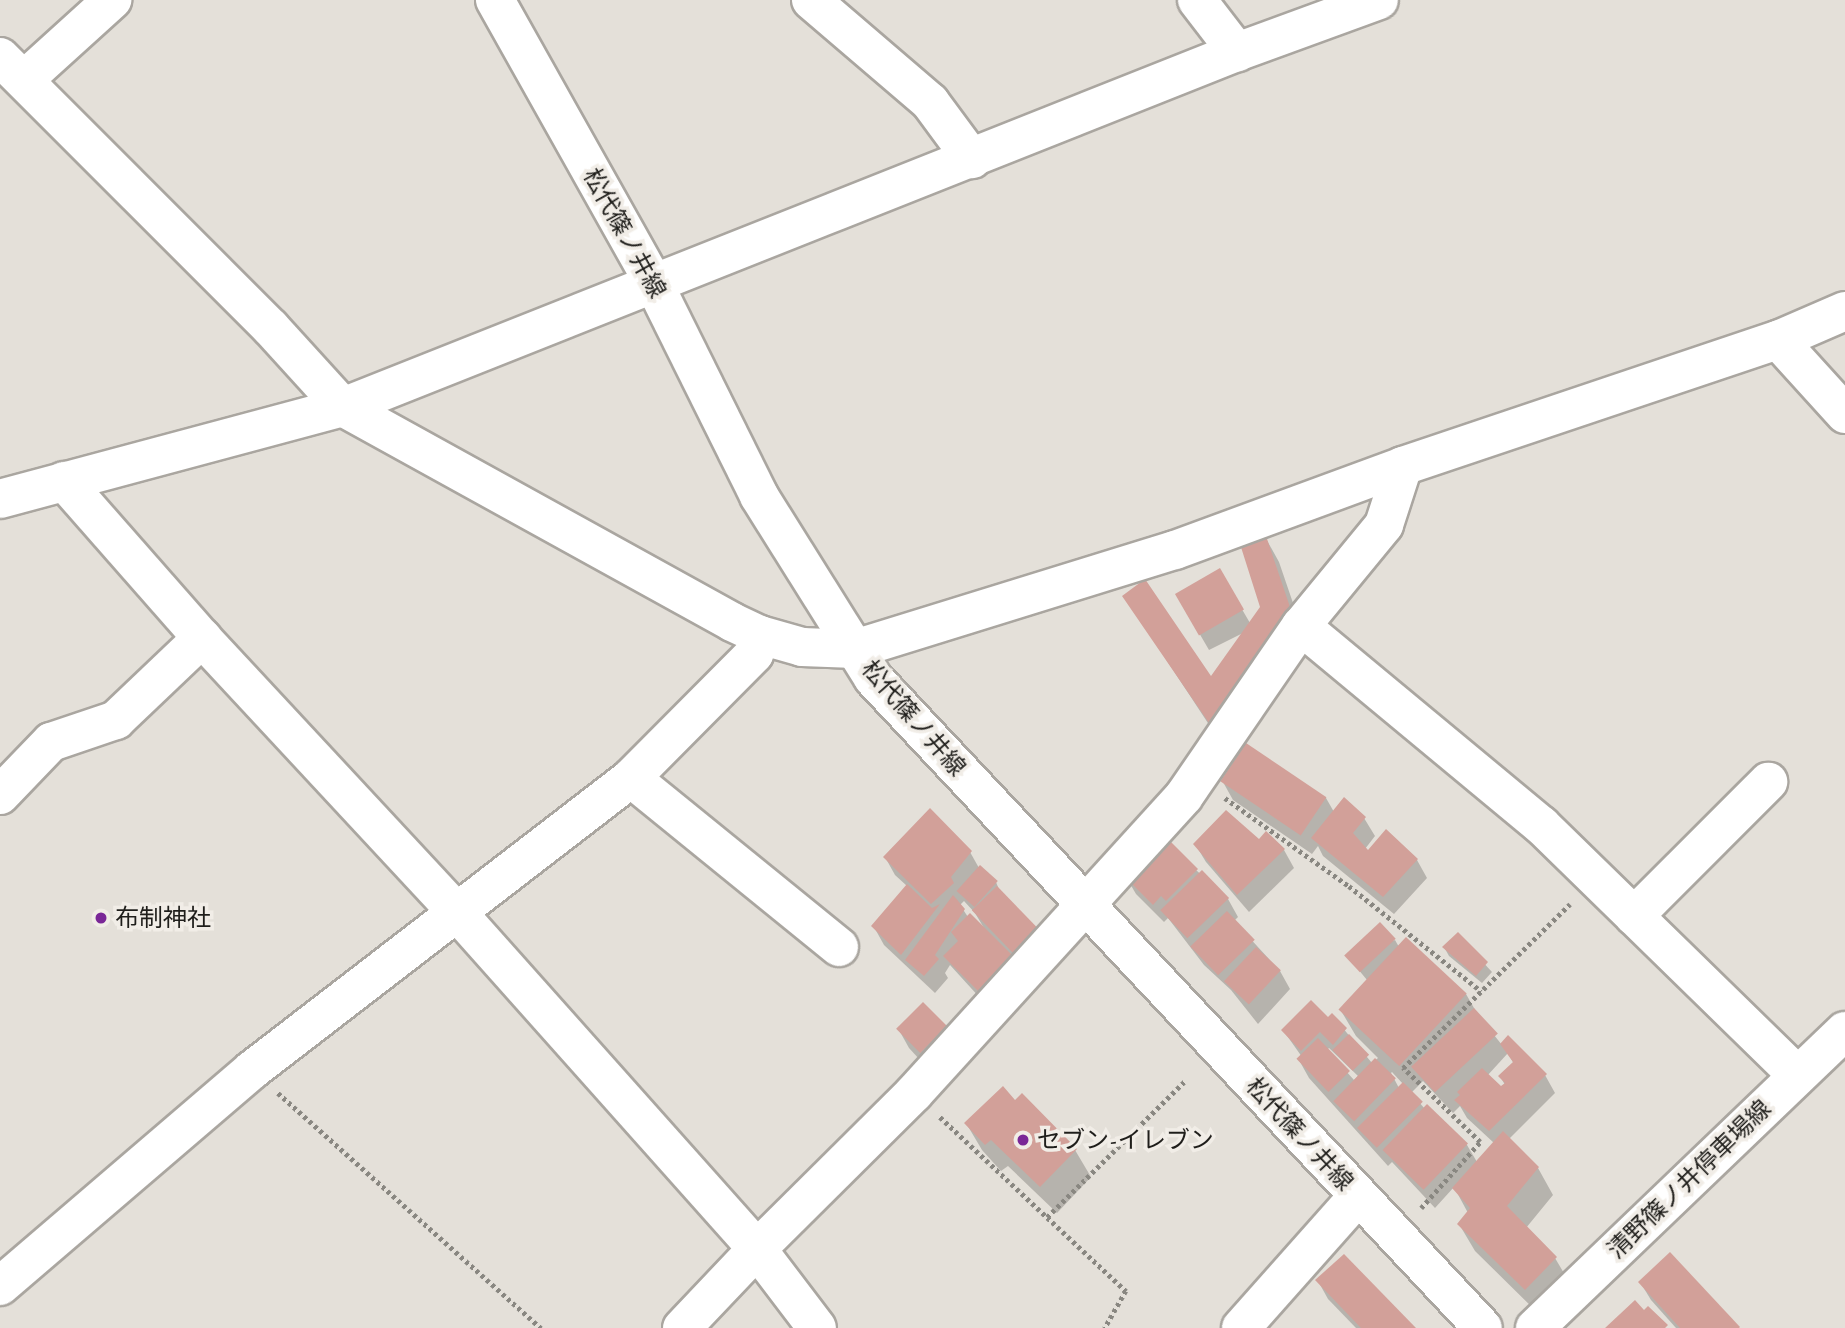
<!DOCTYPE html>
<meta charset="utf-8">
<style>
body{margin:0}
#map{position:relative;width:1845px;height:1328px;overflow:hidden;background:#e4e0d9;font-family:"Crimson Pro","Noto Sans JP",serif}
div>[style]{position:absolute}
.shadow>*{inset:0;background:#0003}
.building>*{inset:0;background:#d2a099;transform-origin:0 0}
.path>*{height:4.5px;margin-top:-2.25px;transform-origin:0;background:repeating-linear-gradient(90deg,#898781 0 3.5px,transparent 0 7px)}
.roads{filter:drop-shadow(2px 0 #aaa6a0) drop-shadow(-2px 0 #aaa6a0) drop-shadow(0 2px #aaa6a0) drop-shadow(0 -2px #aaa6a0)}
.minor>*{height:38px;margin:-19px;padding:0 19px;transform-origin:19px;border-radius:19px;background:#fff}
.major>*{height:38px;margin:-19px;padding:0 19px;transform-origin:19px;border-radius:19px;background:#fff}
.dots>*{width:19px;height:19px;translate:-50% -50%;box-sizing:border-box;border:4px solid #f1ede7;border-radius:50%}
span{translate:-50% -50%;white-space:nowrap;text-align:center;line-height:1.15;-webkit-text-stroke:7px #f1ede7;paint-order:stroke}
.street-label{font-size:24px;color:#1f1e1b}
.poi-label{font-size:24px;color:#1f1e1b}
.left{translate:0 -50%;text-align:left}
</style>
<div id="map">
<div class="shadow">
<i style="clip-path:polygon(1264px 535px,1279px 562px,1306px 641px,1225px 749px,1125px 597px,1211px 680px,1245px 632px,1209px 650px,1177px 595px,1219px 570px,1250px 623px,1262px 608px)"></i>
<i style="clip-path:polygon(1223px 782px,1326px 798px,1334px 812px,1364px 818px,1375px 836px,1365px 849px,1368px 852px,1417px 860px,1427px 878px,1394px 914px,1323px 856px,1318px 846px,1312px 854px,1233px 800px)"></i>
<i style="clip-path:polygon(1259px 841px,1284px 850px,1294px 868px,1249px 912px,1206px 862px,1195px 844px)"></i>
<i style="clip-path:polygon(evenodd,970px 852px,979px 868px,996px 882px,1000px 892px,1039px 932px,991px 1010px,950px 965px,945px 973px,948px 978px,935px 993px,884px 945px,874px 927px,907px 886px,895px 875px,885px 857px,970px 852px,964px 901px,975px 913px,984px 928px,968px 917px,960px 905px,964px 901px)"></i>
<i style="clip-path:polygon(1196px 870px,1228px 899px,1238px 917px,1234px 921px,1280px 971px,1290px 989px,1258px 1024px,1231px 990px,1204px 965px,1168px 918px,1164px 922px,1136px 894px,1126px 877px)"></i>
<i style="clip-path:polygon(1458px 935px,1492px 972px,1482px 983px,1449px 956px,1444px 947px)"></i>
<i style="clip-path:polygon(evenodd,1395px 940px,1399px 947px,1466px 994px,1478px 1015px,1502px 1045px,1545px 1075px,1555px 1093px,1509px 1139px,1538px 1168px,1553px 1195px,1526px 1228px,1555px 1258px,1571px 1285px,1541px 1316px,1475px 1251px,1459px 1224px,1468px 1213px,1454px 1187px,1435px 1208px,1392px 1162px,1388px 1166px,1309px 1078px,1299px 1060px,1302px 1057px,1283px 1030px,1328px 1019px,1332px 1015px,1372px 1063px,1378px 1058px,1356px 1036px,1340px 1009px,1367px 980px,1348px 957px,1395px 940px,1329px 1048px,1358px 1076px,1354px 1080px,1327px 1050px,1329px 1048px,1395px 940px,1508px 1053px,1514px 1064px,1500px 1076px,1505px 1085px,1501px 1088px,1487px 1076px,1508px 1053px,1395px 940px,1392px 1072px,1403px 1084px,1399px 1088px,1391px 1073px,1392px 1072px,1395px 940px,1423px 1081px,1453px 1113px,1460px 1106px,1467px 1118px,1494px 1143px,1477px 1162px,1467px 1145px,1425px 1109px,1411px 1093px,1423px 1081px)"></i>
<i style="clip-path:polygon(945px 1027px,956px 1045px,931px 1072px,909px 1048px,899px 1030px)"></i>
<i style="clip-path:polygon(1015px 1103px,1075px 1150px,1091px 1177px,1057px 1213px,1008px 1166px,1001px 1171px,982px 1150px,966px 1123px)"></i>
<i style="clip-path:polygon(1670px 1254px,1739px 1328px,1676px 1328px,1651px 1300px,1640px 1282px)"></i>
<i style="clip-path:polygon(1318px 1281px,1413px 1328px,1356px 1328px,1328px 1299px)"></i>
</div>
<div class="building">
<i style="clip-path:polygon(1265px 533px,1292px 613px,1209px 723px,1122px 596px,1145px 579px,1211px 676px,1260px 607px,1240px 544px)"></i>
<i style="left:1220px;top:568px;width:48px;height:52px;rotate:60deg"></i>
<i style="left:1246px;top:743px;width:97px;height:46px;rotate:34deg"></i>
<i style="clip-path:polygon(1344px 797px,1366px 817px,1353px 833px,1368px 850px,1386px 829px,1418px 859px,1383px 897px,1311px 838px)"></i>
<i style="clip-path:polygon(930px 808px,972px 851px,951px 877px,954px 883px,931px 904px,883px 857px)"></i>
<i style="clip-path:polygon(1226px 810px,1259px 839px,1266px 831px,1285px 849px,1237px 895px,1193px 844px)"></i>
<i style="clip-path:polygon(1165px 836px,1198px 869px,1166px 901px,1161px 896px,1153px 905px,1124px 876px)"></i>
<i style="left:980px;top:865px;width:24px;height:35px;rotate:42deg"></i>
<i style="left:1202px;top:870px;width:39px;height:58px;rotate:46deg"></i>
<i style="clip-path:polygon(907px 884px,932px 908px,940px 904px,901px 955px,871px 926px)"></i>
<i style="left:997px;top:886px;width:63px;height:35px;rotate:46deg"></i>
<i style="clip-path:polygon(953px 895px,965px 909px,935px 955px,939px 959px,924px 976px,905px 960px)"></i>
<i style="left:1227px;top:911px;width:40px;height:51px;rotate:46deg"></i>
<i style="clip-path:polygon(970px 913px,1015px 958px,980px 993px,943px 956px,958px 941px,951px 932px)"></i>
<i style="left:1380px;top:922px;width:23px;height:49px;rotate:47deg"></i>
<i style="clip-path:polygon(1458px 932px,1488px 962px,1476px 976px,1442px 947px)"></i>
<i style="left:1406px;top:937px;width:83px;height:99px;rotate:43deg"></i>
<i style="left:1256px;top:947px;width:34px;height:47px;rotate:43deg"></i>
<i style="clip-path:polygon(1311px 1000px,1328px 1017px,1332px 1013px,1347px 1028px,1333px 1045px,1320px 1032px,1301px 1051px,1281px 1030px)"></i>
<i style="left:923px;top:1002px;width:34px;height:38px;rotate:45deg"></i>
<i style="left:1474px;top:1008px;width:35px;height:86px;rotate:47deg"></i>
<i style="left:1349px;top:1034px;width:29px;height:23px;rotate:46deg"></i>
<i style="clip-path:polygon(1508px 1035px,1547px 1074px,1489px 1131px,1454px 1100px,1460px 1095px,1457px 1092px,1482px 1068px,1501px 1086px,1505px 1083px,1498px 1076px,1513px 1062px,1500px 1044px)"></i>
<i style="left:1318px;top:1038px;width:46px;height:30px;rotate:46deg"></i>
<i style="left:1375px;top:1058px;width:29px;height:60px;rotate:44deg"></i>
<i style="left:1403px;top:1082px;width:28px;height:65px;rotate:45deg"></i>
<i style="clip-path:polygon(1003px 1086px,1015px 1100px,1022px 1093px,1077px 1149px,1040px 1187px,991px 1140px,985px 1145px,964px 1123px)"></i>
<i style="left:1427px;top:1104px;width:57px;height:64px;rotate:44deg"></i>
<i style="clip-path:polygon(1503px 1131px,1539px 1167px,1507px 1206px,1557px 1257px,1525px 1290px,1457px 1224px,1470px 1208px,1452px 1188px)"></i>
<i style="clip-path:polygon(1670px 1252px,1740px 1327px,1739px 1328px,1680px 1328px,1638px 1282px)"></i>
<i style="clip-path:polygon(1344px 1254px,1416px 1328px,1361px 1328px,1315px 1280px)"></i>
<i style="clip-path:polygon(1635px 1300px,1644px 1310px,1648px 1306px,1668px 1325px,1665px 1328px,1605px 1328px)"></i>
</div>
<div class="path">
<i style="left:1225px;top:798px;width:152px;rotate:35.4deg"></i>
<i style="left:1349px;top:886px;width:169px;rotate:38.5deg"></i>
<i style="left:278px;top:1093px;width:353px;rotate:41.8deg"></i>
<i style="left:940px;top:1117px;width:255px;rotate:43.1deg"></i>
<i style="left:1126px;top:1291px;width:43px;rotate:119.6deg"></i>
<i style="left:1421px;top:1208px;width:89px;rotate:-48.2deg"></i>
<i style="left:1480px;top:1142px;width:107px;rotate:-136.1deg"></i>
<i style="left:1403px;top:1068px;width:234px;rotate:-44.5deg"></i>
<i style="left:1047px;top:1217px;width:195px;rotate:-44.6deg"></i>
</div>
<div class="roads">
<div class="minor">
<i style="left:811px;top:0;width:157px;rotate:40.6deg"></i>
<i style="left:930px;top:102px;width:71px;rotate:53.6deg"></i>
<i style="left:1197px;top:0;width:66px;rotate:52.4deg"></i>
<i style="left:0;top:57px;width:383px;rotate:45deg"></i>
<i style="left:271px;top:328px;width:107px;rotate:47.7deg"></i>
<i style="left:343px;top:407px;width:444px;rotate:28.9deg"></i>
<i style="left:732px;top:622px;width:31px;rotate:25deg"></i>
<i style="left:760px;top:635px;width:44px;rotate:15.9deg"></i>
<i style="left:802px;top:647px;width:53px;rotate:2.2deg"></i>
<i style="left:855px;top:649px;width:335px;rotate:-17.2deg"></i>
<i style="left:1175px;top:550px;width:243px;rotate:-20.2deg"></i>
<i style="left:1403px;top:466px;width:396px;rotate:-18.6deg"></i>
<i style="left:1778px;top:340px;width:73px;rotate:-23.4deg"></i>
<i style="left:25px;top:79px;width:118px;rotate:-42.2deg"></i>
<i style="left:1778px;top:340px;width:100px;rotate:47.8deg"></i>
<i style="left:1403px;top:466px;width:62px;rotate:107.9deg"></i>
<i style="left:1384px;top:525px;width:131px;rotate:129.4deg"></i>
<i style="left:1301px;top:626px;width:312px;rotate:39.7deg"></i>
<i style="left:1541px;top:825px;width:358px;rotate:44.3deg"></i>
<i style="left:64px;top:481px;width:209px;rotate:48.7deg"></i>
<i style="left:202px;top:638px;width:373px;rotate:47.1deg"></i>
<i style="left:456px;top:911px;width:453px;rotate:48.3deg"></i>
<i style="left:757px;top:1249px;width:99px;rotate:52.8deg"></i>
<i style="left:0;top:499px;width:355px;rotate:-15deg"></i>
<i style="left:343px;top:407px;width:962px;rotate:-21.66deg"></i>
<i style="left:1237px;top:52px;width:151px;rotate:-20.1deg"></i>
<i style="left:631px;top:778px;width:268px;rotate:39.1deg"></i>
<i style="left:0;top:795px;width:74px;rotate:-46.1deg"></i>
<i style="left:51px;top:742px;width:69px;rotate:-18.7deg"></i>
<i style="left:116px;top:720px;width:119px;rotate:-43.6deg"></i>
<i style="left:1634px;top:916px;width:190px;rotate:-45deg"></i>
<i style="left:0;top:1286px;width:332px;rotate:-40.6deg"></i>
<i style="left:252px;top:1070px;width:478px;rotate:-37.6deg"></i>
<i style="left:631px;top:778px;width:175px;rotate:-45.2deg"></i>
<i style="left:754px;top:654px;width:20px;rotate:-72deg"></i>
<i style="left:682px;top:1328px;width:109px;rotate:-46.5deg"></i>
<i style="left:757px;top:1249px;width:221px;rotate:-44.8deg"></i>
<i style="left:914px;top:1093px;width:401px;rotate:-47.7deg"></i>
<i style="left:1184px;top:796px;width:206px;rotate:-55.5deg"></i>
<i style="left:1241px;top:1328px;width:176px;rotate:-48.4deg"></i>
</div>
<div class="major">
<i style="left:495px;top:0;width:323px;rotate:60.7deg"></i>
<i style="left:653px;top:282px;width:239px;rotate:63.6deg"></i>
<i style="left:759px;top:496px;width:215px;rotate:57.9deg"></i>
<i style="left:873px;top:678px;width:891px;rotate:46.82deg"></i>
<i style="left:1535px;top:1328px;width:429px;rotate:-43.8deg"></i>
</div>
</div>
<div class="dots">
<i style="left:101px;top:918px;background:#7a2797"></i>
<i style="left:1023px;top:1140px;background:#7a2797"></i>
</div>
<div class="street-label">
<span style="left:625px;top:233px;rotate:61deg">松代篠ノ井線</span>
<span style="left:914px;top:718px;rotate:49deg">松代篠ノ井線</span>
<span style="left:1300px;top:1134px;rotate:47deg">松代篠ノ井線</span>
<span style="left:1689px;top:1179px;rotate:-44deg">清野篠ノ井停車場線</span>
</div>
<div class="poi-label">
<span class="left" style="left:115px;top:918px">布制神社</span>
<span class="left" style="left:1037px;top:1140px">セブン-イレブン</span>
</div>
</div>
